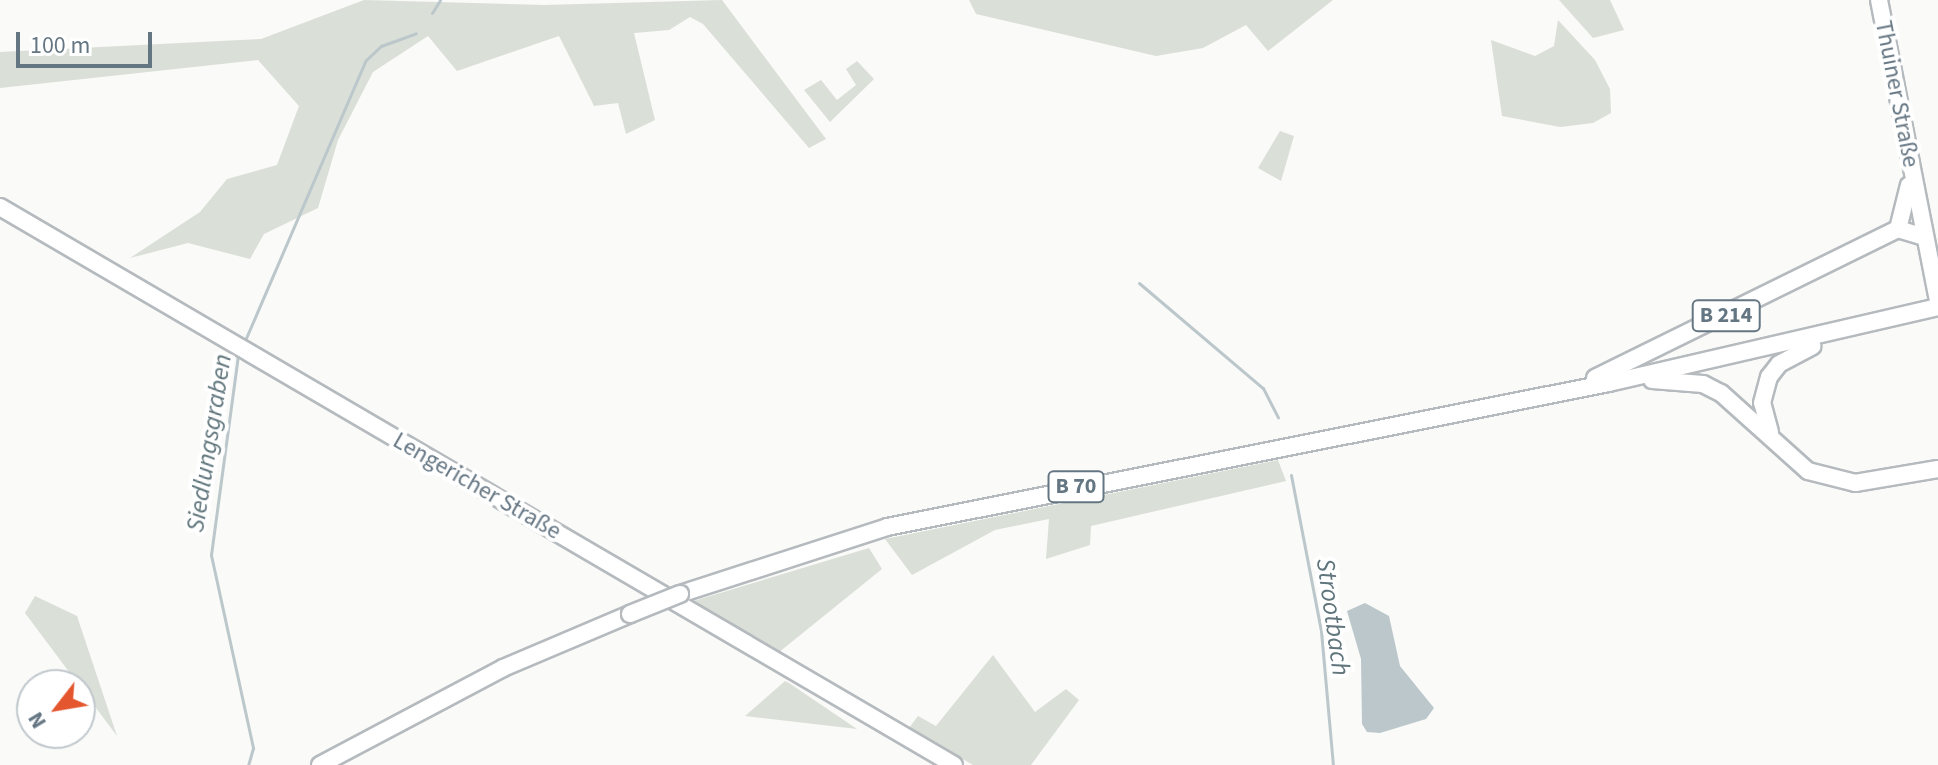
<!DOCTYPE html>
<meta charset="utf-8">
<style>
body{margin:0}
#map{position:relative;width:1938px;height:765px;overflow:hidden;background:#fafaf8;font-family:"Source Sans 3",sans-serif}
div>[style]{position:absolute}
.green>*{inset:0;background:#dadfd7}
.water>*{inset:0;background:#bbc7cb}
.stream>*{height:3px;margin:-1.5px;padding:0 1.5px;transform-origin:1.5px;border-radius:1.5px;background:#bbc7cb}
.roads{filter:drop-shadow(2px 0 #b5babe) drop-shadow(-2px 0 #b5babe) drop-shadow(0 2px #b5babe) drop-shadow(0 -2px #b5babe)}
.major>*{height:16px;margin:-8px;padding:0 8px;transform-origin:8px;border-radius:8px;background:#fff}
.bridges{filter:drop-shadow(2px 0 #b5babe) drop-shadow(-2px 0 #b5babe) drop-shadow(0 2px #b5babe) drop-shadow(0 -2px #b5babe)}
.major-bridge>*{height:16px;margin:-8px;padding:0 8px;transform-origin:8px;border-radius:8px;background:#fff}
span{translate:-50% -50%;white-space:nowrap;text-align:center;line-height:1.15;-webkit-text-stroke:8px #fff;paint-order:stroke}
.shield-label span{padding:2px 6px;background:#fff;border:2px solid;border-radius:6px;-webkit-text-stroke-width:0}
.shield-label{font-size:22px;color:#657683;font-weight:700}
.street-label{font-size:24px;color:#657683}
.water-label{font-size:26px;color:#60757c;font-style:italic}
.north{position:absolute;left:16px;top:669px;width:80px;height:80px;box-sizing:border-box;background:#fff;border:2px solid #c1c8cd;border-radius:50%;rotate:239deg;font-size:22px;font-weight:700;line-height:32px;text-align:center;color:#657683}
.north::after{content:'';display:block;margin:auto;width:28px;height:36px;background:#e4572e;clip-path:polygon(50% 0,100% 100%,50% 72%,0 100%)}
.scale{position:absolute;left:16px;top:32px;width:136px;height:36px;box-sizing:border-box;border:4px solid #657683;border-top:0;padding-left:10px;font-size:24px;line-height:28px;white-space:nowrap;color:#657683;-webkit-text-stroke:6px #fff;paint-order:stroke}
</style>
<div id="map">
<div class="green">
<i style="clip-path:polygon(364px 0,544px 5px,722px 0,826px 139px,809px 148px,703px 24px,690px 17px,669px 30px,634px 33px,655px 120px,626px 134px,618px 103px,594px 106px,559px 36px,457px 71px,428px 36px,373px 72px,338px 140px,318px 208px,264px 234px,250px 259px,188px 243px,130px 258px,200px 212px,227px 179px,277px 165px,299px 106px,258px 60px,0 88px,0 52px,261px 39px)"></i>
<i style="clip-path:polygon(969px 0,1333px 0,1268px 51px,1246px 25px,1203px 48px,1156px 56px,976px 14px)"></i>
<i style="clip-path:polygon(1559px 0,1610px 0,1624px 30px,1593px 38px)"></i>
<i style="clip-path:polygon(1558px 20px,1595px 60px,1610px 89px,1611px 113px,1593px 123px,1560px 127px,1502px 116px,1491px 40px,1535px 56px,1554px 46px)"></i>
<i style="clip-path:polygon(857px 61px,874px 79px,830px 122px,804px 90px,821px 80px,837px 100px,856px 85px,846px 69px)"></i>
<i style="clip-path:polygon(1280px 131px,1294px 136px,1281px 181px,1258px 168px)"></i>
<i style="clip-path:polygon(1278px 460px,1286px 481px,1091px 526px,1090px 545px,1046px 559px,1049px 519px,995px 530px,912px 575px,885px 539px)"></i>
<i style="clip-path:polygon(869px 548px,882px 569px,778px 653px,687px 603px)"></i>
<i style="clip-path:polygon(35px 596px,77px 616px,117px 736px,25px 613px)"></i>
<i style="clip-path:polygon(993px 655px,1035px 712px,1066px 689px,1079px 700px,1031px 765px,973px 765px,909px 728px,918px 716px,936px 726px)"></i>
<i style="clip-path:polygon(785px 681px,789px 683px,857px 729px,745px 716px)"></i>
</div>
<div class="water">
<i style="clip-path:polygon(1365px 603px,1389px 616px,1400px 666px,1434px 708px,1426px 719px,1380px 733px,1367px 732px,1362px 724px,1361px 659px,1347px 611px)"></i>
</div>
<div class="stream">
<i style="left:432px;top:13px;width:15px;rotate:-58deg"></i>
<i style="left:1139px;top:283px;width:162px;rotate:40.3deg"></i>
<i style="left:1263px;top:388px;width:33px;rotate:63deg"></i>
<i style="left:243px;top:345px;width:310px;rotate:-66.7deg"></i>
<i style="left:366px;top:60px;width:21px;rotate:-43deg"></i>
<i style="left:381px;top:46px;width:37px;rotate:-20deg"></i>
<i style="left:238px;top:355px;width:202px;rotate:97.7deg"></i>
<i style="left:211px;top:555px;width:198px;rotate:77.7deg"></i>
<i style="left:253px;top:748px;width:18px;rotate:106deg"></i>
<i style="left:1291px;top:475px;width:159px;rotate:79.1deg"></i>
<i style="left:1321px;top:631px;width:135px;rotate:84.9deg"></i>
</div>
<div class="roads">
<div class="major">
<i style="left:1879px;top:0;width:307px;rotate:78.9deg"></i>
<i style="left:0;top:207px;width:1105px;rotate:30.32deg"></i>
<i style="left:1898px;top:229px;width:45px;rotate:-76deg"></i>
<i style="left:1595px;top:378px;width:338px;rotate:-26.2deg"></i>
<i style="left:1898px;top:229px;width:28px;rotate:17deg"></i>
<i style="left:1652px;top:380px;width:51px;rotate:4.5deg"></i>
<i style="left:1703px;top:384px;width:20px;rotate:27deg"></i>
<i style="left:1721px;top:393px;width:117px;rotate:41.9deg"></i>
<i style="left:1808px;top:471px;width:49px;rotate:14.3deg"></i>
<i style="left:1855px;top:483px;width:84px;rotate:-9.6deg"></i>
<i style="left:1770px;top:432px;width:30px;rotate:-105deg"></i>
<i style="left:1762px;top:403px;width:27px;rotate:-75deg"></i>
<i style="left:1769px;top:377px;width:16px;rotate:-52deg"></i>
<i style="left:1779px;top:364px;width:38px;rotate:-28deg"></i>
<i style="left:680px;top:594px;width:218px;rotate:-17.9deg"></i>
<i style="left:887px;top:527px;width:736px;rotate:-11.28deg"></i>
<i style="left:1609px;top:383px;width:338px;rotate:-13deg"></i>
<i style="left:320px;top:765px;width:207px;rotate:-27.9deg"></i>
<i style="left:503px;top:668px;width:138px;rotate:-23deg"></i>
</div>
</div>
<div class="bridges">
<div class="major-bridge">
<i style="left:630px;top:614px;width:54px;rotate:-21.8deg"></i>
</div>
</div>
<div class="shield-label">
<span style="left:1726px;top:316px">B 214</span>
<span style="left:1076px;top:487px">B 70</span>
</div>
<div class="street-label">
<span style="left:1897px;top:94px;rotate:79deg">Thuiner Straße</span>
<span style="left:477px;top:486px;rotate:30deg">Lengericher Straße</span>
</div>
<div class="water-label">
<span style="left:209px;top:443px;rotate:-81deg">Siedlungsgraben</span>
<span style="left:1333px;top:617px;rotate:82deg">Strootbach</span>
</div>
<div class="north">N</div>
<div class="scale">100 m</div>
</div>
